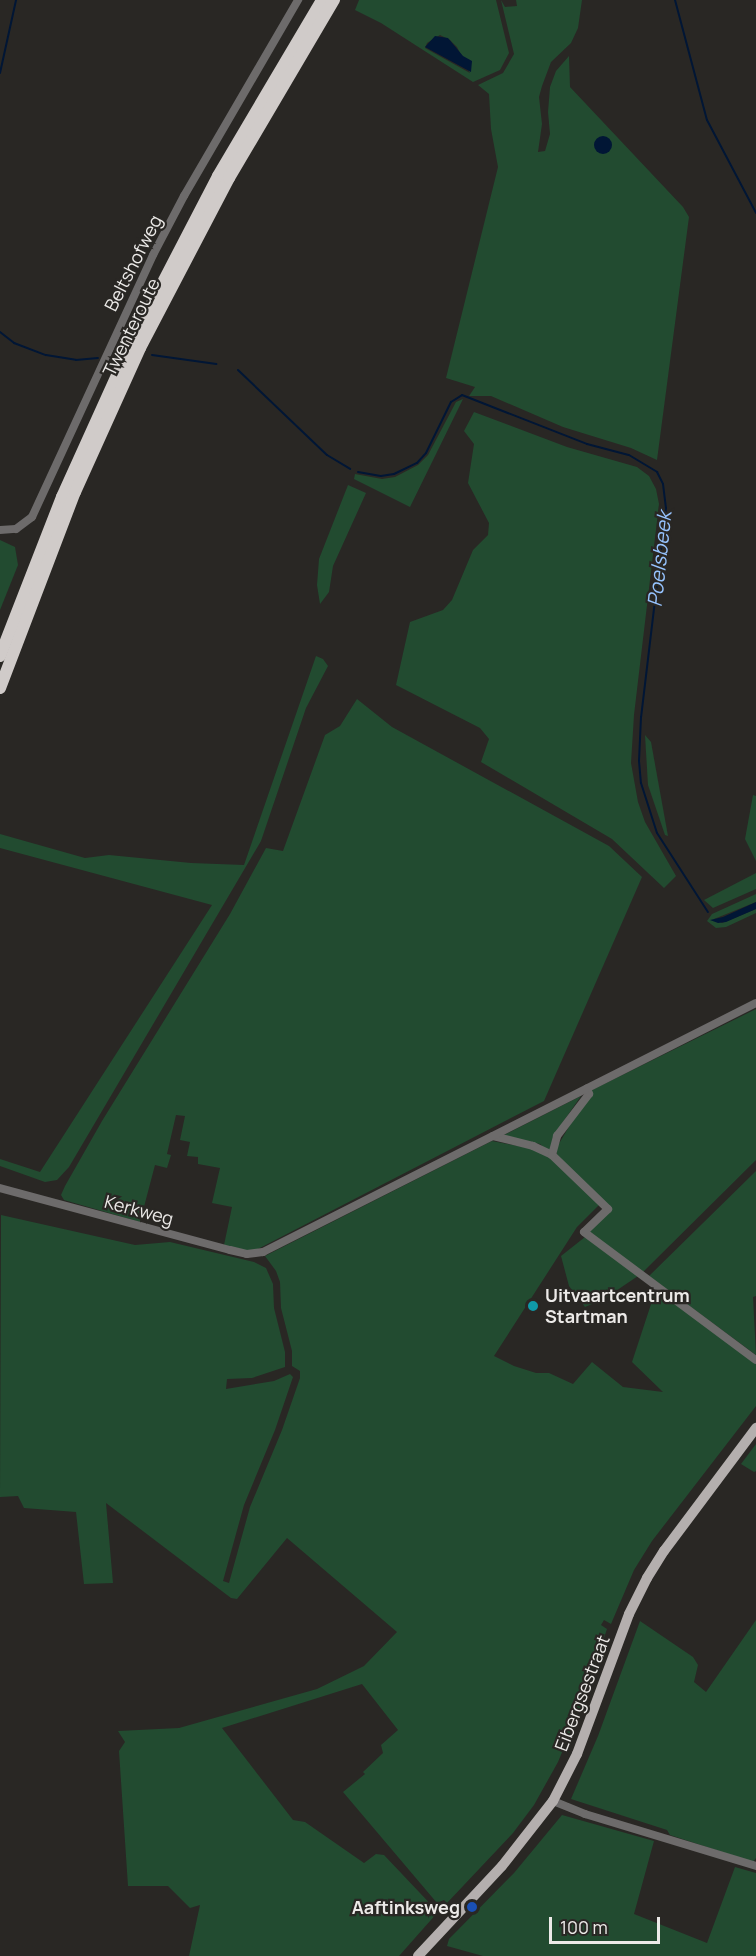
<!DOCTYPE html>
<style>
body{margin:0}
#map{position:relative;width:756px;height:1956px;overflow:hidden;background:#292724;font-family:Manrope,sans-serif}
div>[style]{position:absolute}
.green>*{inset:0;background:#224b30}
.water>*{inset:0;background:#011635}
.round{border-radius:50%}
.stream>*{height:2px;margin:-1px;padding:0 1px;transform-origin:1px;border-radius:1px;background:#011635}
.minor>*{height:8px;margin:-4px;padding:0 4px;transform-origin:4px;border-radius:4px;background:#6d6b6b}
.major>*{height:10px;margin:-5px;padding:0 5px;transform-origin:5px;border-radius:5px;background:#b4afae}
.highway>*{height:12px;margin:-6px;padding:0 6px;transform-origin:6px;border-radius:6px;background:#d0cbc9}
.dots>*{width:16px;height:16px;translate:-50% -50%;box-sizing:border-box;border:3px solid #292724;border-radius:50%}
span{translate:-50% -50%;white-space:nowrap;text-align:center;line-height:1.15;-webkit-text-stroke:4.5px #292724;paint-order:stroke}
.street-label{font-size:18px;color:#eceae8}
.poi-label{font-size:18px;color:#eceae8;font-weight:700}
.left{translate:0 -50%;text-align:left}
.right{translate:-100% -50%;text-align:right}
.water-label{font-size:20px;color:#96c3fe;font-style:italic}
.scale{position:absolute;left:549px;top:1917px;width:111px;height:27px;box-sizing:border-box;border:3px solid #eceae8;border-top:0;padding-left:8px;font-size:18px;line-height:21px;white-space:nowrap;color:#eceae8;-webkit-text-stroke:4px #292724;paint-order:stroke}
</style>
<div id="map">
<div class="green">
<i style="clip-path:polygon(evenodd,359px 0,496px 0,509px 53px,500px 70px,473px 82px,381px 23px,355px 10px,359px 0,440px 35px,450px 40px,457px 47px,470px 73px,425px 48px,427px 43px,440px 35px)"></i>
<i style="clip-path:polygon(501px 0,505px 7px,517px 6px,516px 0,582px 0,578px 28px,571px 43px,551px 62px,542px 86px,539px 97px,542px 124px,538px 152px,545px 151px,550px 134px,548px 112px,550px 87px,556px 71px,569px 56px,570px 87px,683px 207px,689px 217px,657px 460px,631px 448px,563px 427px,491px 396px,469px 396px,475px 387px,446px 378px,498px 167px,491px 129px,489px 94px,478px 85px,503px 73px,514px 54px)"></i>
<i style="clip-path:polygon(463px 399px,410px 507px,354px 479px,355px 474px,382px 479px,395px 477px,418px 465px,428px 455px,456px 402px)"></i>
<i style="clip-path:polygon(474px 412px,567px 447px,637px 467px,649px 476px,656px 489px,659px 504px,634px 715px,631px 763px,638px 802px,645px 822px,676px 876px,664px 888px,612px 839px,481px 762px,489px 739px,480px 728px,396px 685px,410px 622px,443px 610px,452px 600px,473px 550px,488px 535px,489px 523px,468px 483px,474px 444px,464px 431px)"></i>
<i style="clip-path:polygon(348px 485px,366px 493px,333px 566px,329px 592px,320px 604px,317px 585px,319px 559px)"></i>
<i style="clip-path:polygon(0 540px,15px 547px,18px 565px,0 610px)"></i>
<i style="clip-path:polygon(316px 656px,323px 659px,328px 666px,306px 708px,261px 841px,69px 1167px,57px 1180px,45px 1182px,0 1166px,0 1159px,40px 1172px,212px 905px,0 848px,0 834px,85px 858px,109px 855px,191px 863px,244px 865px)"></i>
<i style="clip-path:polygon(357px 699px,392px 727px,609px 846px,642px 877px,544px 1101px,252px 1252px,224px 1245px,232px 1207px,212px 1203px,220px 1168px,198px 1164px,198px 1157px,187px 1156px,190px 1142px,180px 1140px,185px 1116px,176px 1115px,167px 1154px,171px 1155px,167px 1168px,155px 1165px,140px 1222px,64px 1200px,61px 1195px,65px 1186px,102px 1121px,230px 914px,266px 848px,283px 851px,325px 735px,340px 726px)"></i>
<i style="clip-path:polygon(645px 735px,651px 742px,668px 836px,665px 835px,648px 785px)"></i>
<i style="clip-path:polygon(753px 795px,756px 796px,756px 861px,745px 839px)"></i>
<i style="clip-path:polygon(756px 873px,756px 889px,713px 908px,704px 900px)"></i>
<i style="clip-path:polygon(756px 894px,756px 902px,714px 919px,722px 923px,756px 909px,756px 913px,726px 927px,716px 928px,707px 921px,712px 914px)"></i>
<i style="clip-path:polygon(756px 1009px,756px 1160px,643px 1272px,588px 1232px,611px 1209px,557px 1156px,557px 1147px,590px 1091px)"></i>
<i style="clip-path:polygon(581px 1096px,554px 1135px,549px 1152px,540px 1144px,502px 1136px)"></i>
<i style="clip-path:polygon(492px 1141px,533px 1149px,548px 1156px,599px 1205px,577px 1227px,494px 1356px,514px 1366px,536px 1373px,549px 1373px,573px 1384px,592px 1362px,623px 1387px,663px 1392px,632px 1362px,656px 1289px,756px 1363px,756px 1406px,652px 1541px,634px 1570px,611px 1624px,604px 1620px,601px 1625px,607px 1629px,580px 1709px,558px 1762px,534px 1805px,513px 1833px,447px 1903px,444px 1900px,437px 1903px,343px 1792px,365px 1774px,363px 1772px,383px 1753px,381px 1745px,398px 1730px,362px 1684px,222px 1728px,293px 1820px,305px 1822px,364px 1863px,376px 1854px,384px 1855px,438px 1912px,399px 1956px,189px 1956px,200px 1905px,190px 1908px,168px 1886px,128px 1886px,119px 1751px,125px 1742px,118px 1731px,179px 1728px,317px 1689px,364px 1666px,397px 1632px,287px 1538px,237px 1599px,231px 1598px,106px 1503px,113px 1583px,84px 1584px,76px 1512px,24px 1508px,18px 1496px,0 1497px,1px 1215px,135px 1245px,170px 1242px,254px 1262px,266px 1268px,273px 1284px,274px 1308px,285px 1352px,285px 1367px,252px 1378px,227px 1379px,226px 1389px,274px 1381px,290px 1374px,293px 1377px,275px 1430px,244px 1505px,223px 1581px,229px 1583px,250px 1507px,282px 1430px,300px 1378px,300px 1371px,292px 1366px,292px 1351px,281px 1308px,280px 1282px,276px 1271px,265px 1256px)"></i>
<i style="clip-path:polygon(756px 1171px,756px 1296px,753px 1297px,756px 1355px,649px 1276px)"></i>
<i style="clip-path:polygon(585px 1237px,638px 1276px,604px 1299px,585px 1307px,569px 1286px,561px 1256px)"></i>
<i style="clip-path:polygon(756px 1444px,756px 1471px,754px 1472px,741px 1464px)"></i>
<i style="clip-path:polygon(756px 1620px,756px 1858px,753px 1862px,670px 1835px,667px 1830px,571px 1799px,598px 1736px,640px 1621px,693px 1657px,698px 1665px,694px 1682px,706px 1692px)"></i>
<i style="clip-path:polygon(562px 1815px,654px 1841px,634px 1914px,707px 1943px,735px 1867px,756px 1873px,756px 1956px,483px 1956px,447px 1946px,449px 1939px,514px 1873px)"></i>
</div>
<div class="water">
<i style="clip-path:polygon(435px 36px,448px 38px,463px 56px,472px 61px,471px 72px,425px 47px)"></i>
<i class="round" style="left:594px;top:136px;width:18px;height:18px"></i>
<i style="clip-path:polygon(756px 902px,756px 909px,726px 922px,718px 923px,710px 920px,723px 917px)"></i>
</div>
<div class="stream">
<i style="left:675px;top:0;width:124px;rotate:75.1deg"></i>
<i style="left:707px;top:120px;width:105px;rotate:62.2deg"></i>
<i style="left:0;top:73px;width:75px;rotate:-77.6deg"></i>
<i style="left:0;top:332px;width:18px;rotate:38deg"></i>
<i style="left:14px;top:343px;width:34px;rotate:21deg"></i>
<i style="left:46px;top:355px;width:30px;rotate:9deg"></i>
<i style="left:76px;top:360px;width:22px;rotate:-5deg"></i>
<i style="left:152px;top:355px;width:65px;rotate:8deg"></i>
<i style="left:238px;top:370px;width:123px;rotate:43.7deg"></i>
<i style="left:327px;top:455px;width:27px;rotate:31deg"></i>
<i style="left:358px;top:472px;width:23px;rotate:10deg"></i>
<i style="left:381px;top:476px;width:13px;rotate:-9deg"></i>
<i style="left:394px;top:474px;width:25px;rotate:-26deg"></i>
<i style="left:417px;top:463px;width:13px;rotate:-48deg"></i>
<i style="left:426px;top:453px;width:57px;rotate:-63.9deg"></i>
<i style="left:451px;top:402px;width:13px;rotate:-32deg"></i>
<i style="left:462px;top:395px;width:134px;rotate:21.4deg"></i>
<i style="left:587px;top:444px;width:43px;rotate:14.7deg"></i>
<i style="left:629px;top:455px;width:33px;rotate:31deg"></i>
<i style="left:657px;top:472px;width:13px;rotate:63deg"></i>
<i style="left:663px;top:484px;width:24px;rotate:83deg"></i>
<i style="left:666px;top:508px;width:210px;rotate:96.8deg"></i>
<i style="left:641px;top:717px;width:44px;rotate:92.6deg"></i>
<i style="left:639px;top:761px;width:22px;rotate:85deg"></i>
<i style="left:641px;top:783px;width:52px;rotate:72.3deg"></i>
<i style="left:657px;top:833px;width:94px;rotate:57.2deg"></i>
</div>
<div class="minor">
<i style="left:0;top:530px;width:16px;rotate:-4deg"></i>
<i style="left:16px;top:529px;width:20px;rotate:-37deg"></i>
<i style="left:32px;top:517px;width:289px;rotate:-65.2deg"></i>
<i style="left:153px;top:255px;width:67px;rotate:-62.3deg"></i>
<i style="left:184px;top:196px;width:227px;rotate:-59.8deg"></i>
<i style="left:493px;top:1136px;width:41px;rotate:14deg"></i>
<i style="left:533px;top:1146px;width:21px;rotate:25deg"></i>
<i style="left:552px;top:1155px;width:78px;rotate:44deg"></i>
<i style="left:608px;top:1209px;width:33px;rotate:136deg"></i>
<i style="left:584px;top:1232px;width:214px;rotate:36.7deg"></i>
<i style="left:552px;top:1155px;width:20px;rotate:-75deg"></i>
<i style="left:557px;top:1136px;width:53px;rotate:-52.7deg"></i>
<i style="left:589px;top:1094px;width:6px;rotate:-108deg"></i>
<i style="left:0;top:1188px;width:238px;rotate:15.1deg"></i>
<i style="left:230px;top:1250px;width:17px;rotate:13deg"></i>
<i style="left:247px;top:1254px;width:16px;rotate:-7deg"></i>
<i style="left:263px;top:1252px;width:552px;rotate:-26.8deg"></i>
<i style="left:553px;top:1801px;width:35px;rotate:22deg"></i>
<i style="left:585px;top:1814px;width:179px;rotate:16.9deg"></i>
</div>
<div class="major">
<i style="left:418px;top:1956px;width:123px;rotate:-47deg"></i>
<i style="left:502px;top:1866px;width:83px;rotate:-51.9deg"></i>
<i style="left:553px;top:1801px;width:53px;rotate:-62.9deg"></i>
<i style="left:577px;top:1754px;width:149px;rotate:-69.6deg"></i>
<i style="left:629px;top:1614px;width:40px;rotate:-63.4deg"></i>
<i style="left:647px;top:1578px;width:32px;rotate:-58deg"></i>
<i style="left:664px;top:1551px;width:154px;rotate:-53.2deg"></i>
</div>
<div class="highway">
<i style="left:0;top:656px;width:171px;rotate:-68.7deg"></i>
<i style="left:62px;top:497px;width:168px;rotate:-65.7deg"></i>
<i style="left:131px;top:344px;width:189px;rotate:-62.6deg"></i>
<i style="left:218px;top:176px;width:204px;rotate:-59.4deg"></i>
<i style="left:0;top:688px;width:210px;rotate:-69.1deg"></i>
<i style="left:75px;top:492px;width:158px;rotate:-65.7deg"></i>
<i style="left:140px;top:348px;width:192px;rotate:-62.4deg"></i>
<i style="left:229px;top:178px;width:207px;rotate:-59.5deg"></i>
</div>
<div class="dots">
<i style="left:533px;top:1306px;background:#0f9aa8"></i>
<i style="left:472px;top:1907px;background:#1a4fb4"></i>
</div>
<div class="street-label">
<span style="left:133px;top:263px;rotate:-63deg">Beltshofweg</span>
<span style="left:131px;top:327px;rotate:-64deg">Twenteroute</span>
<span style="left:139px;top:1210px;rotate:15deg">Kerkweg</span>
<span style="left:582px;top:1693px;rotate:-69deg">Eibergsestraat</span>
</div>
<div class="poi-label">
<span class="left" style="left:545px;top:1306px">Uitvaartcentrum<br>Startman</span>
<span class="right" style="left:460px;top:1907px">Aaftinksweg</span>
</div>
<div class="water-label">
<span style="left:659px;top:559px;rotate:-84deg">Poelsbeek</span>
</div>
<div class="scale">100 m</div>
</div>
